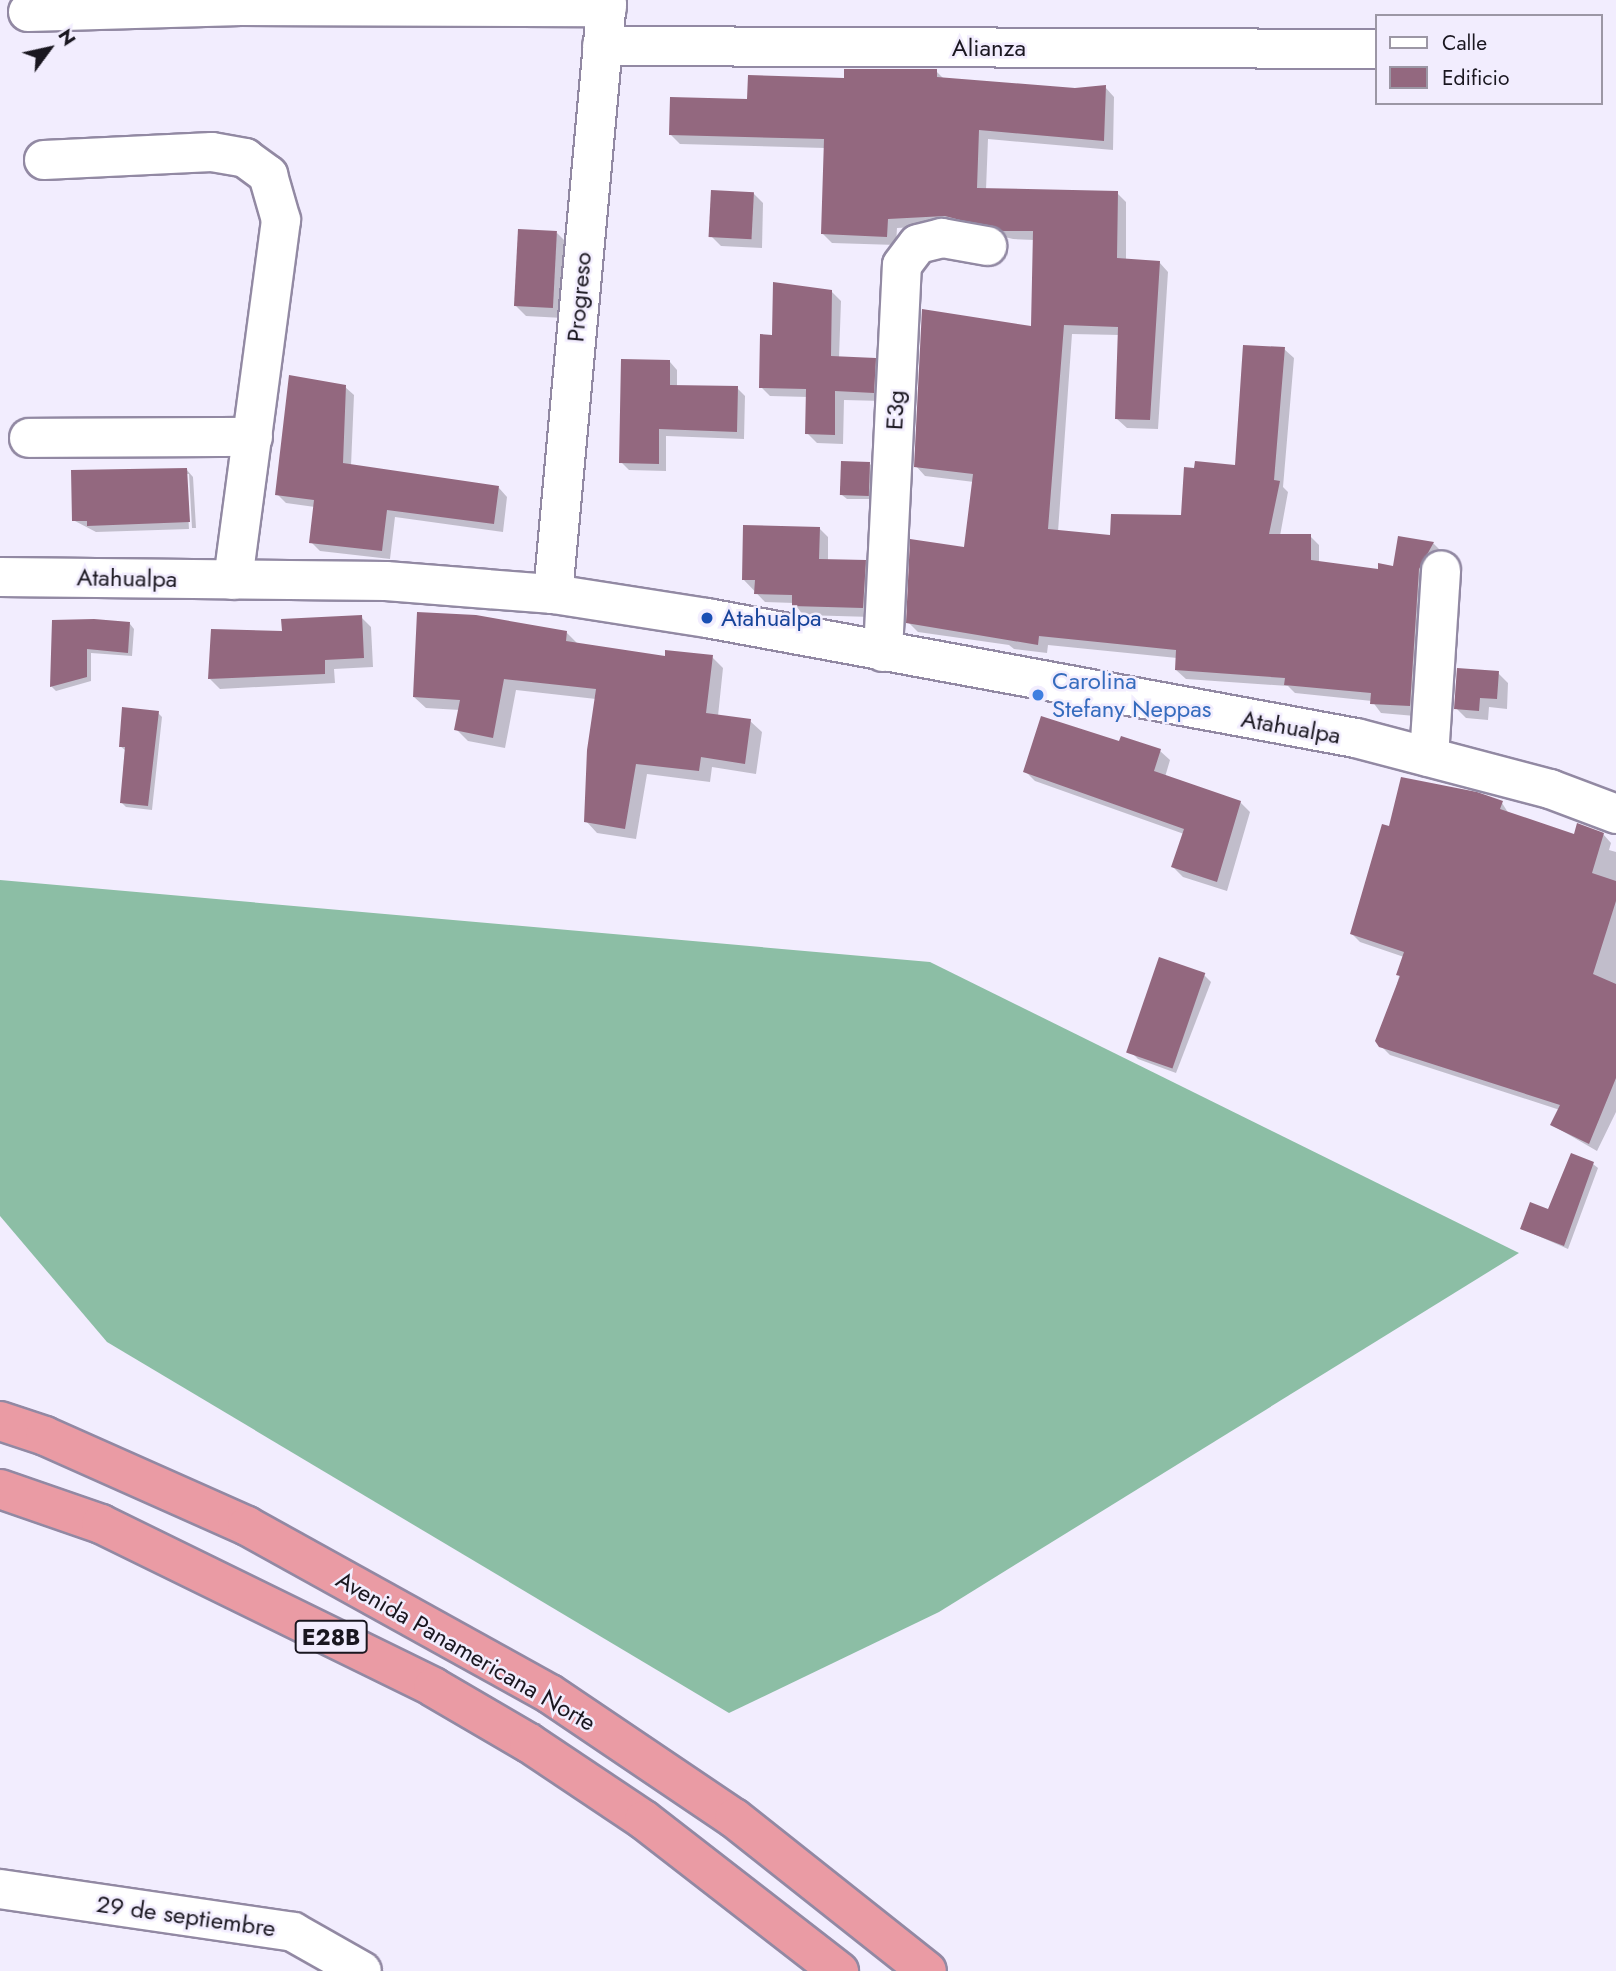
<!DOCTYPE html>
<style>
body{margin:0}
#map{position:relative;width:1616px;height:1971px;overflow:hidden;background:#f2edfe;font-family:Jost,sans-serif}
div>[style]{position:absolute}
.forest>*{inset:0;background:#8cbea5}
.shadow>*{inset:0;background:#0003}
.building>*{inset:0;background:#93687f;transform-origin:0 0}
.roads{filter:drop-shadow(2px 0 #9289a3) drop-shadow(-2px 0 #9289a3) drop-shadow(0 2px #9289a3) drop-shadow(0 -2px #9289a3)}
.minor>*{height:38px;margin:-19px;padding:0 19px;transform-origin:19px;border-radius:19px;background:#fff}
.highway>*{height:38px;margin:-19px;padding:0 19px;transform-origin:19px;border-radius:19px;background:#ea9ba4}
.dots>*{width:19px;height:19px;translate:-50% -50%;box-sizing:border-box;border:4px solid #f2edfe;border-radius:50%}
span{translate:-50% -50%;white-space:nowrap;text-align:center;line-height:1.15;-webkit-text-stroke:5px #f2edfe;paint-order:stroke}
.shield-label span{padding:2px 5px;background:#f2edfe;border:2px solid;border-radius:5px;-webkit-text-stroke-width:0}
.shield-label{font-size:23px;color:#1a1720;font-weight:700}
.street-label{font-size:24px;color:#1a1720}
.transit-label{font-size:24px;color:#164399}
.left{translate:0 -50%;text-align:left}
.shop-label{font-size:24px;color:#366cbe}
.legend{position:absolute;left:1375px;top:14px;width:228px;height:91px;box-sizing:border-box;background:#f2edfe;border:2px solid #9c97a5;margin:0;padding:9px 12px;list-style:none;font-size:21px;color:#1a1720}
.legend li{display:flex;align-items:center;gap:14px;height:35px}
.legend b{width:35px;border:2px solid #9c97a5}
.north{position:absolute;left:14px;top:14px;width:70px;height:70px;-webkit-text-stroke:5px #f2edfe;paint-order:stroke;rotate:57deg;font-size:19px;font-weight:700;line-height:28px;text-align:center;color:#1a1720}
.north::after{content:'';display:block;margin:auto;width:24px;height:32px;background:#1a1720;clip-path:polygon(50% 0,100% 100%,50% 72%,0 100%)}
</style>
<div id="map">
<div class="forest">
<i style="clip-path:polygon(0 880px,930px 962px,1519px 1253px,939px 1612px,729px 1713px,107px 1342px,0 1216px)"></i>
</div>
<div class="shadow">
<i style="clip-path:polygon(936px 71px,945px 80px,1075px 90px,1105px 87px,1114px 97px,1113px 150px,988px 139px,986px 190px,1117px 193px,1126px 202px,1126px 260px,1159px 262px,1168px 272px,1158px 429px,1127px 428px,1117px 419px,1119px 335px,1072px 334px,1058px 532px,1112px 537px,1183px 517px,1237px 467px,1284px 349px,1294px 358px,1283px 487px,1288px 492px,1280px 536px,1310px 536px,1319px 545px,1319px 563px,1380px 571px,1395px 568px,1433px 543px,1442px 552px,1415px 716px,1381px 713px,1372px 701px,1295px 693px,1288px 686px,1186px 679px,1176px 670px,1177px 658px,1048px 645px,1047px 653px,1014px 649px,1009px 645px,918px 632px,908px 622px,965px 549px,974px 482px,925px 476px,916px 466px,1033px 328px,1034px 240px,1013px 239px,956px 225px,897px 228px,896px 245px,832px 243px,823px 234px,825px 148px,680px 144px,671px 135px,749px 101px,845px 80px)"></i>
<i style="clip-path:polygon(753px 193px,763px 203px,762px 248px,721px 246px,711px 236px)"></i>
<i style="clip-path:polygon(557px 233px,567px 243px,563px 318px,526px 316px,516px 306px)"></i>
<i style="clip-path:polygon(831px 291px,841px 301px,839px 358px,875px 359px,884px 369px,883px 401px,844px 400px,843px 444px,817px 443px,807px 433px,808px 397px,770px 396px,761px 387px,773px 336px)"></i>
<i style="clip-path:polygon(670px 362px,677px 370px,677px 387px,737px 388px,745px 396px,744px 439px,666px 436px,666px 471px,629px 470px,621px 462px)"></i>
<i style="clip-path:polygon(345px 387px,354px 395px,351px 466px,499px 488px,507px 497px,503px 532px,395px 517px,390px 559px,320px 551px,311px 542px,315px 507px,286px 503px,277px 494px)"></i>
<i style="clip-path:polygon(870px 464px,874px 468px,873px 499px,847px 499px,842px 495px)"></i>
<i style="clip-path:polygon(186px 469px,193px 477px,196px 528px,192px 528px,189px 474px,186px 474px,189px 529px,96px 532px,73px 520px)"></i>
<i style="clip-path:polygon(819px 528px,828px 537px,828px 561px,865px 562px,874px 571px,872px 617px,803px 615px,794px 603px,765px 602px,743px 579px)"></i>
<i style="clip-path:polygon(361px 617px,371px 627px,373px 667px,334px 669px,335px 683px,220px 689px,210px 679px)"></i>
<i style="clip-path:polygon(53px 622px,130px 624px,134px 629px,132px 656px,91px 653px,91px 681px,56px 691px,51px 686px)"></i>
<i style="clip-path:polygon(566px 632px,578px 644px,666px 658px,712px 657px,723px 668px,718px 716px,750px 721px,762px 732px,756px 774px,712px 767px,710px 782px,647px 774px,636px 839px,597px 833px,586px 821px,596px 699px,516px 690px,505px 748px,468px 741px,456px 729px,460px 710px,426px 708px,414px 697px)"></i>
<i style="clip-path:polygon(1498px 673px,1508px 683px,1507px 709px,1489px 707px,1488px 720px,1466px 718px,1456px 708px)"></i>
<i style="clip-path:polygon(158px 713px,162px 717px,152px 810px,126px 807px,121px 802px,125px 750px,120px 746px)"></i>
<i style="clip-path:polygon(1120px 744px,1160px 751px,1170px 760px,1165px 777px,1240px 802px,1250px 812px,1227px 891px,1183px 877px,1173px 867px,1184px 834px,1035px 781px,1025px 771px)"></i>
<i style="clip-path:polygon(1502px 803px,1509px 814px,1575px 836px,1603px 834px,1611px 843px,1609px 850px,1616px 852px,1616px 1112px,1597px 1151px,1552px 1125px,1560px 1110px,1390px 1055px,1381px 1046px,1404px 957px,1360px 942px,1352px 934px,1390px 828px)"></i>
<i style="clip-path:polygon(1204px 975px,1211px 982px,1176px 1073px,1138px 1059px,1131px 1052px)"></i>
<i style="clip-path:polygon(1593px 1164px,1598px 1168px,1568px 1249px,1522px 1229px,1549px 1211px)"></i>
</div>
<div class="building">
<i style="clip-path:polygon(844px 69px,937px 69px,937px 77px,1075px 88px,1106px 85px,1104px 141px,979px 130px,977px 188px,1118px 191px,1117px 258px,1160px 261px,1150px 420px,1115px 419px,1118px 327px,1064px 325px,1048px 529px,1110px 535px,1111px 514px,1181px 515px,1184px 467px,1194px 468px,1195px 461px,1235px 465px,1243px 345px,1285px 347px,1274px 480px,1280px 481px,1269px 534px,1311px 534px,1311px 560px,1378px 569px,1378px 563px,1393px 566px,1398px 536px,1434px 542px,1419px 569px,1410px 706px,1370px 704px,1371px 693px,1284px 685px,1285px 678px,1175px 670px,1176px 650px,1039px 636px,1038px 645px,906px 623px,910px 539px,964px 547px,973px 474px,914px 467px,922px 309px,1031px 326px,1033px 231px,1002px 231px,945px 216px,888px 219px,887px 237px,821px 234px,824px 139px,669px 135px,670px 97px,747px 99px,748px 75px,844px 78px)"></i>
<i style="left:711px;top:190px;width:43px;height:47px;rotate:3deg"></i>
<i style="left:518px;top:229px;width:39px;height:77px;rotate:3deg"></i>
<i style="clip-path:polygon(773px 282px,832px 290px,831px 356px,876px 358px,874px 393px,835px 391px,835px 435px,805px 434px,806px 389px,759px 388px,760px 334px,772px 335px)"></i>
<i style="clip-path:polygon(621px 359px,670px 360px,670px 385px,738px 386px,737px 432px,659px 429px,659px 464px,619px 463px)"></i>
<i style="clip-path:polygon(289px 375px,346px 385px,343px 463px,499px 486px,494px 524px,387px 510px,382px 551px,309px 543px,314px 500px,275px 495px)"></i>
<i style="left:841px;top:461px;width:29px;height:34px;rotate:2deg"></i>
<i style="clip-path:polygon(187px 468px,190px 522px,87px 526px,87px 521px,72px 521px,71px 470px)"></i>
<i style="clip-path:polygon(743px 525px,820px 527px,819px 559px,866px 560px,863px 608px,792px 606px,792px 595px,754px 594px,755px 580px,742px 580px)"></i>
<i style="clip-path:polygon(417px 612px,476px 615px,567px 631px,566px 641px,665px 656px,665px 650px,713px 655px,706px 713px,751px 719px,745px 764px,701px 757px,699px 771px,636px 764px,625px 829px,584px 822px,587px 750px,596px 689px,504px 679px,493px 738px,454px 730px,460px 700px,413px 697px)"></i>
<i style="clip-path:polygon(362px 615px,364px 658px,325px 660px,325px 674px,208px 679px,211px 629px,282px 631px,281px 619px)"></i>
<i style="clip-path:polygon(94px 619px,130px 622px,128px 653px,87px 649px,87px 677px,50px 687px,52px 620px)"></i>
<i style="clip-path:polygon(1457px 668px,1499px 671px,1497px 699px,1480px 698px,1479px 711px,1454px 709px)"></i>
<i style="clip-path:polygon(122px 707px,159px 711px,148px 806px,120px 803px,125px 747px,119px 747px)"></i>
<i style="clip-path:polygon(1041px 716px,1119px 741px,1121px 736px,1161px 749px,1154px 771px,1241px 801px,1217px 882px,1171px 867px,1184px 829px,1023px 772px)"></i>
<i style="clip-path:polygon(1401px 777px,1477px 792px,1503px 801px,1500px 809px,1574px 834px,1577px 823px,1604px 833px,1592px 873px,1616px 881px,1616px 901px,1593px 974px,1616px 984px,1616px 1078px,1589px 1144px,1550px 1125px,1560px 1105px,1379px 1047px,1375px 1041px,1400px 976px,1396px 975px,1404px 952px,1350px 934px,1382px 824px,1389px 826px)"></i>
<i style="left:1159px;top:957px;width:49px;height:101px;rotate:19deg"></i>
<i style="clip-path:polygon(1571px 1153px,1594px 1162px,1564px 1246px,1520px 1229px,1530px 1202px,1548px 1209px)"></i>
</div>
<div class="roads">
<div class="minor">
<i style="left:28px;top:12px;width:213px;rotate:-1.6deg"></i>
<i style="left:241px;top:6px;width:366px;rotate:0.2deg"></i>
<i style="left:602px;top:46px;width:774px;rotate:0.22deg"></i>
<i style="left:44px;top:160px;width:168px;rotate:-2.7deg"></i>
<i style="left:212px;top:152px;width:34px;rotate:10deg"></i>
<i style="left:245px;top:158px;width:29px;rotate:36deg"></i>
<i style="left:268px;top:175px;width:47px;rotate:73.9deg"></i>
<i style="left:281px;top:220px;width:363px;rotate:97.6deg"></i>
<i style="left:29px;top:438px;width:224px;rotate:-0.3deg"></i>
<i style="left:0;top:577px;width:386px;rotate:0.6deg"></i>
<i style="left:386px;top:581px;width:168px;rotate:4.5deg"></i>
<i style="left:553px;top:594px;width:156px;rotate:8.9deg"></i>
<i style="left:707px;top:618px;width:660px;rotate:10.48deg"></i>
<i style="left:1356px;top:738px;width:201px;rotate:14.7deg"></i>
<i style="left:1550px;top:789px;width:71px;rotate:20.7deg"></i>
<i style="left:553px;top:594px;width:596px;rotate:-84.81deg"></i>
<i style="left:883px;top:652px;width:387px;rotate:-87.2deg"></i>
<i style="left:902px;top:265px;width:26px;rotate:-53deg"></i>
<i style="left:918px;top:244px;width:25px;rotate:-14deg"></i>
<i style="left:942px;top:238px;width:46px;rotate:10.1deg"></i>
<i style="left:1429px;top:757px;width:187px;rotate:-86.3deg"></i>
<i style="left:0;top:1889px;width:296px;rotate:8.3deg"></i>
<i style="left:293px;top:1932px;width:79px;rotate:29.5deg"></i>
</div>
<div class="highway">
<i style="left:0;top:1421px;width:47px;rotate:18.4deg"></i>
<i style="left:45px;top:1436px;width:221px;rotate:24deg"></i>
<i style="left:247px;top:1526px;width:346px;rotate:29deg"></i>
<i style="left:550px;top:1694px;width:222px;rotate:34deg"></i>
<i style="left:734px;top:1818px;width:246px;rotate:38.4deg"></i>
<i style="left:0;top:1489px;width:107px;rotate:19.1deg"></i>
<i style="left:101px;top:1524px;width:370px;rotate:26.1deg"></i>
<i style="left:433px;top:1687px;width:111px;rotate:30.3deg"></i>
<i style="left:529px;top:1743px;width:138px;rotate:33.8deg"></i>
<i style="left:644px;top:1820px;width:247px;rotate:37.8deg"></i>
</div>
</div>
<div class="dots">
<i style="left:707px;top:618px;background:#1a4fb4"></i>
<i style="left:1038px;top:695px;background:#3f7fe0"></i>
</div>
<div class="shield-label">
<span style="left:331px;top:1637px">E28B</span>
</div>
<div class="street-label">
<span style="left:989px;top:48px">Alianza</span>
<span style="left:579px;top:297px;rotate:-85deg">Progreso</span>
<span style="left:895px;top:410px;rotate:-87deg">E3g</span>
<span style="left:127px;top:578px;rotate:1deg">Atahualpa</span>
<span style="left:1291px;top:727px;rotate:10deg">Atahualpa</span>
<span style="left:466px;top:1651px;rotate:30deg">Avenida Panamericana Norte</span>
<span style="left:186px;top:1916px;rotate:8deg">29 de septiembre</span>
</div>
<div class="transit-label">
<span class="left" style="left:721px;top:618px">Atahualpa</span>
</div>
<div class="shop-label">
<span class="left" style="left:1052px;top:695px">Carolina<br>Stefany Neppas</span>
</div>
<ul class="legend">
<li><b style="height:9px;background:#fff"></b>Calle</li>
<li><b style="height:19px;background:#93687f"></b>Edificio</li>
</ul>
<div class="north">N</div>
</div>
